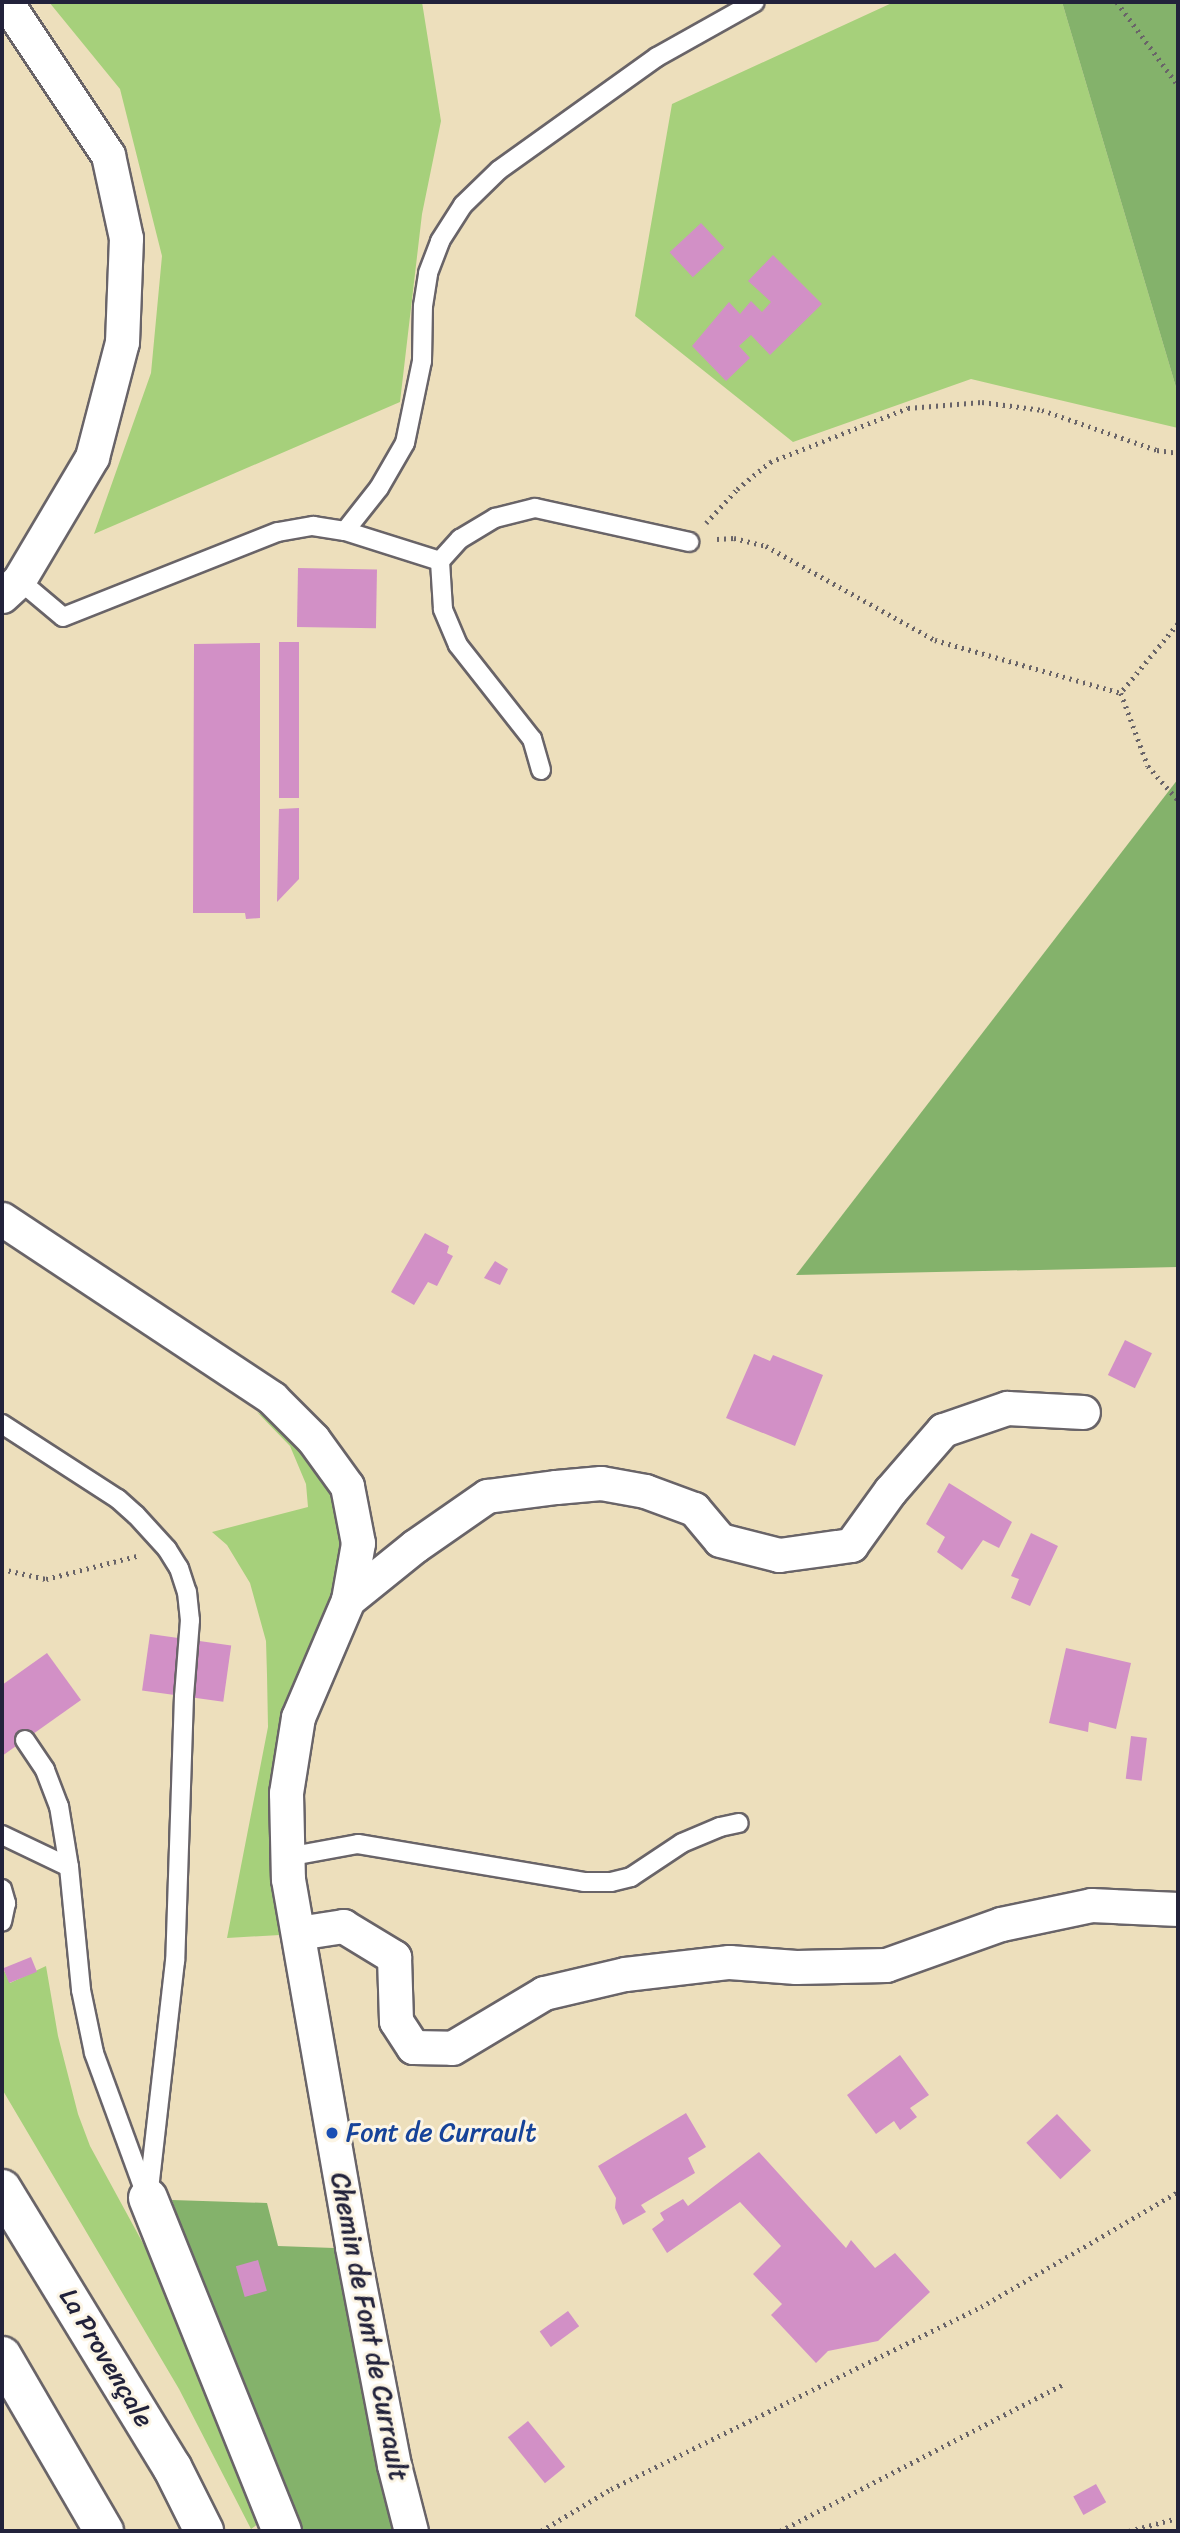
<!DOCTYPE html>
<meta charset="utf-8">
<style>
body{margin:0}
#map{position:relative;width:1180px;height:2533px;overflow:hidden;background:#eddfbc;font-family:Sriracha,sans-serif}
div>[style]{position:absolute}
.green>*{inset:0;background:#a6d07b}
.forest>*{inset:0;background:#84b26b}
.building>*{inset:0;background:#d290c6;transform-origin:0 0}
.path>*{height:4.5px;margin-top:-2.25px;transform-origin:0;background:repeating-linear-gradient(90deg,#696468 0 2px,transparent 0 7px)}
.roads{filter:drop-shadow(2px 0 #696468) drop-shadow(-2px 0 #696468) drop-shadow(0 2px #696468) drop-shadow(0 -2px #696468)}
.service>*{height:18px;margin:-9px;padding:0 9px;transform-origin:9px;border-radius:9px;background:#fff}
.minor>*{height:33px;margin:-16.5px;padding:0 16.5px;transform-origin:16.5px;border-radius:16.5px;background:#fff}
.motorway>*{height:38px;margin:-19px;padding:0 19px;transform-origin:19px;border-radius:19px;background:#fff}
.dots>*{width:19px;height:19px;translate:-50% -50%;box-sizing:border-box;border:4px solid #fcf5e5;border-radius:50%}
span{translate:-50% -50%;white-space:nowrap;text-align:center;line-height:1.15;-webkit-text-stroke:6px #fcf5e5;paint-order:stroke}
.transit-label{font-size:26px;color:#164399}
.left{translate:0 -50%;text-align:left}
.street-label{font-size:26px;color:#22223b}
.frame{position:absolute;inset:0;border:4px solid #22223b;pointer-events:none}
</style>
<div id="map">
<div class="green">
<i style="clip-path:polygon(49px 2px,422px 2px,441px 121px,422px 214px,400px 402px,94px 534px,151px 373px,162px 256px,120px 89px)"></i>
<i style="clip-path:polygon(894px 2px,1062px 2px,1178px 394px,1178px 428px,971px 379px,793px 442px,635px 316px,672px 104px)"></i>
<i style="clip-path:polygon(257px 1412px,288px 1432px,334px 1490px,345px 1546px,272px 1843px,280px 1935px,227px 1938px,268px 1727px,267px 1675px,266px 1641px,250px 1583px,227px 1545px,212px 1532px,308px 1507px,306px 1484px,290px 1446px)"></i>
<i style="clip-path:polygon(2px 1966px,10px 1983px,46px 1966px,58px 2036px,78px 2114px,90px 2146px,145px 2247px,258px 2524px,251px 2529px,179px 2389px,2px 2089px)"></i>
</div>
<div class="forest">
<i style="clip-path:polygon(1062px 2px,1178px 2px,1178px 394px)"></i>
<i style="clip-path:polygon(1178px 779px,1178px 1267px,796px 1275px)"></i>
<i style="clip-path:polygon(172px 2200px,267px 2203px,278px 2246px,334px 2248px,397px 2531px,304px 2531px,229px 2363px)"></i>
</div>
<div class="building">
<i style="left:701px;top:223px;width:34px;height:43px;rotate:47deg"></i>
<i style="clip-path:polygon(773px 255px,822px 304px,770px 355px,751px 335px,739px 346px,750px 358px,726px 381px,692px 346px,729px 302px,740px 314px,751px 301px,762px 312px,771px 302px,748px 281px)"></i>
<i style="left:298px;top:568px;width:79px;height:59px;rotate:1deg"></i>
<i style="left:279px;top:642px;width:20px;height:156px"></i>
<i style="clip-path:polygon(260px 643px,260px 918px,246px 919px,245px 913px,193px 913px,194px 644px)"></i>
<i style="clip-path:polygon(299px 808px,299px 879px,277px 902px,279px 809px)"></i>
<i style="clip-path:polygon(425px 1233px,449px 1246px,447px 1253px,453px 1256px,437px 1286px,428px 1282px,414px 1305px,391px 1292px)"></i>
<i style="clip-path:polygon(495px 1261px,508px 1269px,500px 1285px,484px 1278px)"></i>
<i style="left:1125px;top:1340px;width:30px;height:39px;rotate:26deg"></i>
<i style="clip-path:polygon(754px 1354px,770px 1361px,773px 1355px,823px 1375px,795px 1446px,726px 1418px)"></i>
<i style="clip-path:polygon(949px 1483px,1012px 1522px,999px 1548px,983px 1540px,962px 1570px,937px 1552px,945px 1537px,926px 1524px)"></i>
<i style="clip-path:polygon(1031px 1533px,1058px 1546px,1030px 1606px,1011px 1598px,1019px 1579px,1011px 1576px)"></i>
<i style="left:150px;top:1634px;width:82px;height:57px;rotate:8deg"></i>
<i style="clip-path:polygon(1066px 1648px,1131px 1663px,1116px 1729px,1089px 1722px,1088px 1732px,1049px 1723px)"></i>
<i style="clip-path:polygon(47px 1653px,81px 1700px,2px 1756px,2px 1685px)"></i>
<i style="left:1131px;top:1736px;width:16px;height:43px;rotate:7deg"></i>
<i style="left:31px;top:1957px;width:16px;height:30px;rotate:68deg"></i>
<i style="clip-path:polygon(900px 2055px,929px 2095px,910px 2108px,917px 2117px,900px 2130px,894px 2121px,876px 2134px,847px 2095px)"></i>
<i style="clip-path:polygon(686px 2113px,706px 2147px,688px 2158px,695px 2173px,641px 2205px,646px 2212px,623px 2225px,615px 2208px,616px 2198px,598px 2166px)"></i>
<i style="left:1057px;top:2114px;width:50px;height:42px;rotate:47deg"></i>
<i style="clip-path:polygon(759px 2152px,846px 2248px,851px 2240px,875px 2268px,895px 2253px,930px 2292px,878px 2341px,828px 2351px,816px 2363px,771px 2315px,782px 2304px,753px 2274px,781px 2246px,740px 2202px,667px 2253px,652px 2229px,664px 2220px,660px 2213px,683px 2199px,688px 2206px)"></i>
<i style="left:258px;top:2260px;width:32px;height:23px;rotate:74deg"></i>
<i style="left:568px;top:2311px;width:19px;height:35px;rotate:54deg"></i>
<i style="left:528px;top:2421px;width:59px;height:26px;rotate:51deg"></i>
<i style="left:1096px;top:2484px;width:21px;height:26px;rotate:61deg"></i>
</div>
<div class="path">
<i style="left:1117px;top:2px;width:103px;rotate:53.7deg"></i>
<i style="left:706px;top:523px;width:46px;rotate:-47.6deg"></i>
<i style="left:737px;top:489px;width:43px;rotate:-39.3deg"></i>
<i style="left:770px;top:462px;width:148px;rotate:-21.4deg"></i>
<i style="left:908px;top:408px;width:74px;rotate:-4.6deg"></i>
<i style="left:982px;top:402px;width:61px;rotate:7.6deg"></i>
<i style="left:1042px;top:410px;width:122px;rotate:19.2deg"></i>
<i style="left:1157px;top:450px;width:21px;rotate:8deg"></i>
<i style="left:717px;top:539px;width:17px;rotate:-3deg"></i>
<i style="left:734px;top:538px;width:33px;rotate:14deg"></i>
<i style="left:766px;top:546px;width:193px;rotate:29.1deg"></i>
<i style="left:935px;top:640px;width:193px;rotate:15.9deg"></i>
<i style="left:1178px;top:624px;width:89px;rotate:129.6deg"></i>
<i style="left:1121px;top:693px;width:78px;rotate:69.7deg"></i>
<i style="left:1148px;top:766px;width:45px;rotate:48.6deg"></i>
<i style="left:2px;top:1569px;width:45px;rotate:12.8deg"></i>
<i style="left:46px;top:1579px;width:94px;rotate:-14.2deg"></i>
<i style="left:541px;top:2531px;width:82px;rotate:-31deg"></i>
<i style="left:611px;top:2489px;width:412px;rotate:-26.2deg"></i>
<i style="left:981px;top:2307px;width:228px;rotate:-30.3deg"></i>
<i style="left:780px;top:2531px;width:321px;rotate:-27.4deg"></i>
<i style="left:1129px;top:2531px;width:51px;rotate:-14.9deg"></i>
</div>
<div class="roads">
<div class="service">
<i style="left:345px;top:531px;width:55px;rotate:-51.7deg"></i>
<i style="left:379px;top:488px;width:52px;rotate:-60deg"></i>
<i style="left:405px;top:443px;width:84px;rotate:-78.3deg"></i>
<i style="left:422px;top:361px;width:55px;rotate:-89deg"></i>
<i style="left:423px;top:306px;width:33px;rotate:-81deg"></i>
<i style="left:428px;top:273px;width:34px;rotate:-69deg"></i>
<i style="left:440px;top:241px;width:43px;rotate:-57.4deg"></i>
<i style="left:463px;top:205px;width:50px;rotate:-44.2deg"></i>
<i style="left:499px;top:170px;width:194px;rotate:-35.6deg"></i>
<i style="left:657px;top:57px;width:112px;rotate:-29.3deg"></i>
<i style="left:19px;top:580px;width:57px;rotate:40.1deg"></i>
<i style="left:63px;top:617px;width:231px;rotate:-21.6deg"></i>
<i style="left:278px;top:532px;width:36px;rotate:-10deg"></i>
<i style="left:313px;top:526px;width:32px;rotate:9deg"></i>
<i style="left:345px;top:531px;width:100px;rotate:17.5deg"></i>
<i style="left:541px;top:770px;width:32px;rotate:-106deg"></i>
<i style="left:532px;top:739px;width:120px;rotate:-128.2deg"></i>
<i style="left:458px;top:645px;width:39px;rotate:-113deg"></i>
<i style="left:443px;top:609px;width:48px;rotate:-93.6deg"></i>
<i style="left:440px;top:561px;width:30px;rotate:-48deg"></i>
<i style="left:460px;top:539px;width:41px;rotate:-31deg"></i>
<i style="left:495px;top:518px;width:41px;rotate:-14deg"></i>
<i style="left:535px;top:508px;width:158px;rotate:12.4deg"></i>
<i style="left:2px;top:1424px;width:138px;rotate:32.9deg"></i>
<i style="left:118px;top:1499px;width:24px;rotate:42deg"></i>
<i style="left:136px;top:1515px;width:46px;rotate:47.6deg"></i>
<i style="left:167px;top:1549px;width:22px;rotate:58deg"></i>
<i style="left:179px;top:1568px;width:25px;rotate:72deg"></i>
<i style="left:187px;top:1592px;width:28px;rotate:84deg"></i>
<i style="left:190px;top:1620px;width:76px;rotate:94.5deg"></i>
<i style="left:184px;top:1696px;width:265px;rotate:91.9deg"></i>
<i style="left:175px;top:1961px;width:239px;rotate:96.5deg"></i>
<i style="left:25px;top:1740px;width:36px;rotate:56deg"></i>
<i style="left:45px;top:1770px;width:39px;rotate:69deg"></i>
<i style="left:59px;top:1806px;width:62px;rotate:80.7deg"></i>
<i style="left:69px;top:1867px;width:124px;rotate:84.4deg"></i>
<i style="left:81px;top:1990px;width:64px;rotate:78.3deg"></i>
<i style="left:94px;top:2053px;width:151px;rotate:69.9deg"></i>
<i style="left:2px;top:1835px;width:74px;rotate:25.5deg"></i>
<i style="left:287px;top:1857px;width:72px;rotate:-10.4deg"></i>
<i style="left:358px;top:1844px;width:229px;rotate:9.5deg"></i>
<i style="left:584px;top:1882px;width:27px"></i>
<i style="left:611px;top:1882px;width:21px;rotate:-14deg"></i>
<i style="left:631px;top:1877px;width:61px;rotate:-33.7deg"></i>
<i style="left:682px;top:1843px;width:41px;rotate:-22.8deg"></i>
<i style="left:720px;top:1827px;width:19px;rotate:-12deg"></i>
<i style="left:2px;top:1889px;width:15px;rotate:74deg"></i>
<i style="left:6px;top:1903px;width:19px;rotate:102deg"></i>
</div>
<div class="minor">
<i style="left:2px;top:596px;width:23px;rotate:-43deg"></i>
<i style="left:19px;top:580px;width:143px;rotate:-59.3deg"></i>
<i style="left:92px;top:457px;width:119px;rotate:-75.4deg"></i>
<i style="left:122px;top:342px;width:104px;rotate:-87.8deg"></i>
<i style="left:126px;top:238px;width:85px;rotate:-102.2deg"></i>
<i style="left:108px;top:155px;width:184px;rotate:-123.7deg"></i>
<i style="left:2px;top:1219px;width:324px;rotate:33.5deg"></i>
<i style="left:272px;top:1398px;width:58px;rotate:45deg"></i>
<i style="left:313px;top:1439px;width:58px;rotate:54.1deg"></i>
<i style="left:347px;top:1486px;width:58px;rotate:79.1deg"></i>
<i style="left:358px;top:1543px;width:58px;rotate:100deg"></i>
<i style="left:348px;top:1600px;width:127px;rotate:113.1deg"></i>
<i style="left:298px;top:1717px;width:77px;rotate:99deg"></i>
<i style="left:286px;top:1793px;width:86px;rotate:88.7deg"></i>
<i style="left:288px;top:1879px;width:374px;rotate:80.1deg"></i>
<i style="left:352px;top:2247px;width:222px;rotate:79.1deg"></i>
<i style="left:394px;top:2465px;width:68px;rotate:75.6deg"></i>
<i style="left:348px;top:1600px;width:86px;rotate:-38.9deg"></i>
<i style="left:415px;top:1546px;width:88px;rotate:-34.8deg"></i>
<i style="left:487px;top:1496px;width:70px;rotate:-7.4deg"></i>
<i style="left:556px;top:1487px;width:45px;rotate:-5.1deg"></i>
<i style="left:601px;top:1483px;width:45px;rotate:10.3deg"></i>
<i style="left:645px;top:1491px;width:52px;rotate:20.2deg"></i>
<i style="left:694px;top:1509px;width:40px;rotate:50deg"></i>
<i style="left:720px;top:1540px;width:61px;rotate:14.3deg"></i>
<i style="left:779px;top:1555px;width:73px;rotate:-7.9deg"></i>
<i style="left:851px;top:1545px;width:67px;rotate:-54.2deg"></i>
<i style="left:890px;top:1491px;width:81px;rotate:-49deg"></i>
<i style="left:943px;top:1430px;width:68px;rotate:-19deg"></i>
<i style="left:1007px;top:1408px;width:76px;rotate:3deg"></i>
<i style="left:298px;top:1933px;width:46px;rotate:-8.8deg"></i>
<i style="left:343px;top:1926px;width:60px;rotate:31.3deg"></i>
<i style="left:394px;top:1957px;width:64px;rotate:88.2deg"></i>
<i style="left:396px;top:2021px;width:31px;rotate:57deg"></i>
<i style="left:413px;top:2047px;width:39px;rotate:1deg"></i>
<i style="left:452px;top:2048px;width:107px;rotate:-30.9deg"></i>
<i style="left:544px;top:1993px;width:83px;rotate:-13.2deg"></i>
<i style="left:625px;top:1974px;width:105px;rotate:-6.6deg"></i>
<i style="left:729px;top:1962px;width:67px;rotate:4.3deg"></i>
<i style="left:796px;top:1967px;width:90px;rotate:-1.3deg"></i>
<i style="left:886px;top:1965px;width:122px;rotate:-19.6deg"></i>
<i style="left:1001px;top:1924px;width:92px;rotate:-11.9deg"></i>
<i style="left:1091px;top:1905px;width:87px;rotate:2.6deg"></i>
</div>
<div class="motorway">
<i style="left:2px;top:2189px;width:326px;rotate:58.6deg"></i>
<i style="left:172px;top:2467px;width:72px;rotate:63.4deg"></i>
<i style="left:148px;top:2198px;width:359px;rotate:68.1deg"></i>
<i style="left:2px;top:2356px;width:203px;rotate:59.8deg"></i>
</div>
</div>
<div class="dots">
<i style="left:332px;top:2133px;background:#1a4fb4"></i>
</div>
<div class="transit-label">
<span class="left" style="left:346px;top:2133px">Font de Currault</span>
</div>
<div class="street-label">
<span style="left:369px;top:2327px;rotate:79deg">Chemin de Font de Currault</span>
<span style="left:106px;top:2358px;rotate:59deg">La Provençale</span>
</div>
<div class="frame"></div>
</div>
